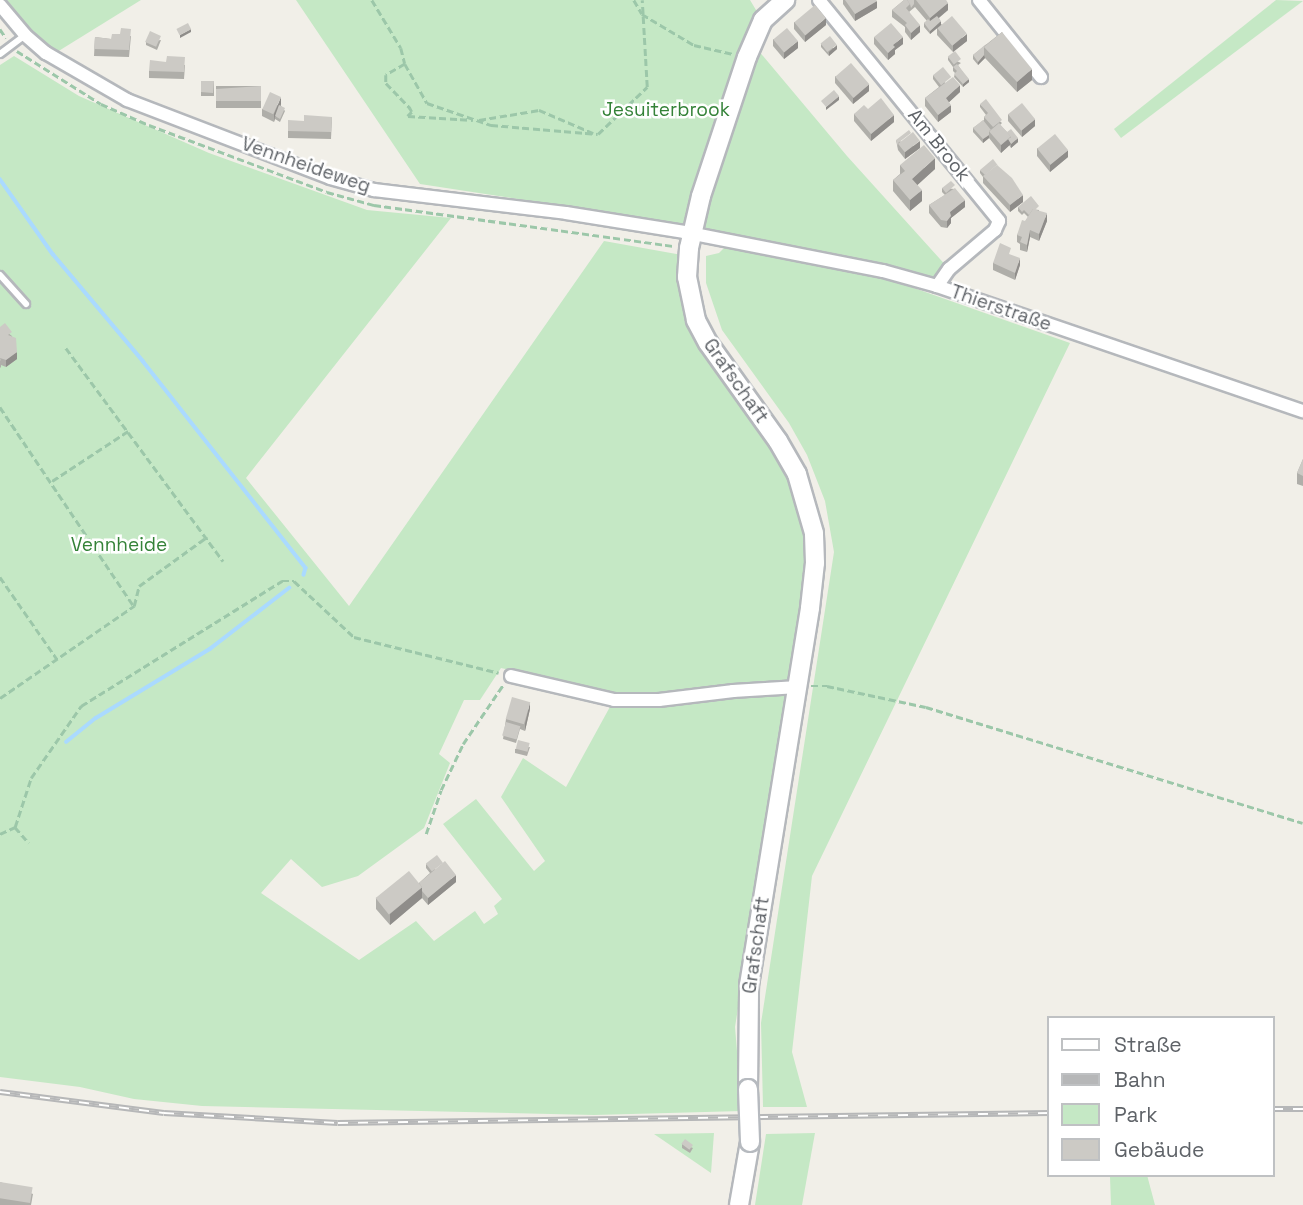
<!DOCTYPE html>
<meta charset="utf-8">
<style>
body{margin:0}
#map{position:relative;width:1303px;height:1205px;overflow:hidden;background:#f1efe8;font-family:"Space Grotesk",sans-serif}
div>[style]{position:absolute}
.green>*{inset:0;background:#c5e8c5}
.stream>*{height:3.5px;margin:-1.75px;padding:0 1.75px;transform-origin:1.75px;border-radius:1.75px;background:#aadaff}
.path>*{height:2.5px;margin-top:-1.25px;transform-origin:0;background:repeating-linear-gradient(90deg,#9cc7a9 0 7px,transparent 0 10.5px)}
.roads{filter:drop-shadow(2px 0 #b5b8bc) drop-shadow(-2px 0 #b5b8bc) drop-shadow(0 2px #b5b8bc) drop-shadow(0 -2px #b5b8bc)}
.lane>*{height:6px;margin:-3px;padding:0 3px;transform-origin:3px;border-radius:3px;background:#fff}
.street>*{height:12px;margin:-6px;padding:0 6px;transform-origin:6px;border-radius:6px;background:#fff}
.secondary>*{height:18px;margin:-9px;padding:0 9px;transform-origin:9px;border-radius:9px;background:#fff}
.rail>*{height:6px;margin-top:-3px;transform-origin:0;background:repeating-linear-gradient(90deg,#fff 0 10px,#b6b7b8 0 20px);box-sizing:border-box;border-block:2px solid #b6b7b8}
.bridges{filter:drop-shadow(2px 0 #b6babf) drop-shadow(-2px 0 #b6babf) drop-shadow(0 2px #b6babf) drop-shadow(0 -2px #b6babf)}
.secondary-bridge>*{height:18px;margin:-9px;padding:0 9px;transform-origin:9px;border-radius:9px;background:#fff}
.wall>*{inset:0;background:#afaea9;transform-origin:0 0}
.shaded-wall>*{inset:0;background:#8f8d8a}
.building>*{inset:0;background:#cccac5;transform-origin:0 0}
span{translate:-50% -50%;white-space:nowrap;text-align:center;line-height:1.15;-webkit-text-stroke:5px #fff;paint-order:stroke}
.park-label{font-size:19px;color:#348238}
.street-label{font-size:19px;color:#5f6368}
.legend{position:absolute;left:1047px;top:1016px;width:228px;height:161px;box-sizing:border-box;background:#fff;border:2px solid #bfc1c3;margin:0;padding:9px 12px;list-style:none;font-size:21px;color:#5f6368}
.legend li{display:flex;align-items:center;gap:14px;height:35px}
.legend b{width:35px;border:2px solid #bfc1c3}
</style>
<div id="map">
<div class="green">
<i style="clip-path:polygon(4px 0,141px 0,57px 52px,27px 30px)"></i>
<i style="clip-path:polygon(296px 0,750px 0,759px 15px,747px 37px,847px 156px,949px 269px,940px 281px,682px 224px,420px 184px)"></i>
<i style="clip-path:polygon(1276px 0,1303px 1px,1121px 138px,1114px 129px)"></i>
<i style="clip-path:polygon(evenodd,14px 56px,79px 96px,209px 153px,367px 210px,451px 218px,246px 478px,349px 606px,604px 241px,682px 255px,681px 295px,689px 323px,791px 475px,803px 510px,809px 560px,735px 1027px,742px 1111px,594px 1115px,202px 1106px,134px 1099px,80px 1087px,0 1077px,0 65px,14px 56px,501px 668px,617px 694px,566px 787px,523px 758px,501px 797px,545px 861px,534px 871px,476px 799px,443px 824px,502px 899px,494px 906px,498px 914px,484px 924px,475px 911px,434px 941px,416px 921px,359px 960px,261px 893px,291px 859px,322px 887px,358px 876px,424px 828px,450px 763px,439px 754px,464px 700px,480px 700px,501px 668px)"></i>
<i style="clip-path:polygon(727px 245px,880px 276px,1070px 343px,812px 876px,792px 1052px,807px 1107px,763px 1107px,761px 1023px,834px 552px,825px 501px,807px 455px,789px 423px,722px 330px,706px 283px,706px 256px,719px 253px)"></i>
<i style="clip-path:polygon(714px 1133px,711px 1173px,654px 1134px)"></i>
<i style="clip-path:polygon(815px 1133px,802px 1205px,755px 1205px,766px 1134px)"></i>
<i style="clip-path:polygon(1147px 1175px,1155px 1205px,1111px 1205px,1110px 1177px)"></i>
</div>
<div class="stream">
<i style="left:0;top:179px;width:92px;rotate:54.8deg"></i>
<i style="left:53px;top:254px;width:140px;rotate:49.9deg"></i>
<i style="left:143px;top:361px;width:263px;rotate:51.8deg"></i>
<i style="left:306px;top:568px;width:7px;rotate:106deg"></i>
<i style="left:66px;top:742px;width:38px;rotate:-39deg"></i>
<i style="left:96px;top:718px;width:133px;rotate:-31.2deg"></i>
<i style="left:210px;top:649px;width:100px;rotate:-37.7deg"></i>
</div>
<div class="path">
<i style="left:372px;top:0;width:56px;rotate:58.9deg"></i>
<i style="left:401px;top:48px;width:16px;rotate:76deg"></i>
<i style="left:405px;top:64px;width:45px;rotate:60.6deg"></i>
<i style="left:427px;top:103px;width:68px;rotate:19deg"></i>
<i style="left:491px;top:125px;width:107px;rotate:4.8deg"></i>
<i style="left:598px;top:134px;width:68px;rotate:-43.8deg"></i>
<i style="left:647px;top:87px;width:87px;rotate:-93.3deg"></i>
<i style="left:634px;top:0;width:16px;rotate:60deg"></i>
<i style="left:642px;top:14px;width:61px;rotate:30.8deg"></i>
<i style="left:694px;top:45px;width:39px;rotate:13deg"></i>
<i style="left:0;top:29px;width:11px;rotate:56deg"></i>
<i style="left:17px;top:51px;width:99px;rotate:32.2deg"></i>
<i style="left:101px;top:104px;width:52px;rotate:23.6deg"></i>
<i style="left:149px;top:125px;width:190px;rotate:20.6deg"></i>
<i style="left:327px;top:192px;width:49px;rotate:15.5deg"></i>
<i style="left:374px;top:205px;width:303px;rotate:7.8deg"></i>
<i style="left:405px;top:64px;width:22px;rotate:150deg"></i>
<i style="left:386px;top:75px;width:8px;rotate:90deg"></i>
<i style="left:386px;top:83px;width:35px;rotate:46deg"></i>
<i style="left:410px;top:108px;width:4px;rotate:63deg"></i>
<i style="left:412px;top:112px;width:6px;rotate:135deg"></i>
<i style="left:408px;top:116px;width:65px;rotate:3.5deg"></i>
<i style="left:479px;top:120px;width:61px;rotate:-9.5deg"></i>
<i style="left:539px;top:110px;width:59px;rotate:23.1deg"></i>
<i style="left:66px;top:348px;width:265px;rotate:53.6deg"></i>
<i style="left:0;top:407px;width:239px;rotate:56.1deg"></i>
<i style="left:52px;top:481px;width:91px;rotate:-33.3deg"></i>
<i style="left:0;top:577px;width:100px;rotate:55.2deg"></i>
<i style="left:811px;top:686px;width:16px"></i>
<i style="left:827px;top:686px;width:101px;rotate:12deg"></i>
<i style="left:926px;top:707px;width:394px;rotate:17.1deg"></i>
<i style="left:0;top:698px;width:163px;rotate:-34.5deg"></i>
<i style="left:134px;top:606px;width:21px;rotate:-76deg"></i>
<i style="left:139px;top:586px;width:84px;rotate:-35.8deg"></i>
<i style="left:15px;top:827px;width:21px;rotate:49deg"></i>
<i style="left:0;top:834px;width:17px;rotate:-25deg"></i>
<i style="left:15px;top:827px;width:52px;rotate:-71.9deg"></i>
<i style="left:31px;top:778px;width:88px;rotate:-55.2deg"></i>
<i style="left:81px;top:706px;width:237px;rotate:-31.9deg"></i>
<i style="left:282px;top:581px;width:12px"></i>
<i style="left:294px;top:581px;width:82px;rotate:43deg"></i>
<i style="left:354px;top:637px;width:149px;rotate:13.9deg"></i>
<i style="left:426px;top:834px;width:46px;rotate:-71.2deg"></i>
<i style="left:441px;top:790px;width:51px;rotate:-64.4deg"></i>
<i style="left:463px;top:744px;width:71px;rotate:-55.9deg"></i>
</div>
<div class="roads">
<div class="lane">
<i style="left:0;top:54px;width:31px;rotate:-37deg"></i>
<i style="left:0;top:275px;width:39px;rotate:48deg"></i>
</div>
<div class="street">
<i style="left:819px;top:0;width:285px;rotate:50.8deg"></i>
<i style="left:999px;top:221px;width:10px;rotate:114deg"></i>
<i style="left:995px;top:230px;width:60px;rotate:139.7deg"></i>
<i style="left:949px;top:269px;width:21px;rotate:125deg"></i>
<i style="left:979px;top:0;width:99px;rotate:51.2deg"></i>
<i style="left:0;top:5px;width:39px;rotate:50deg"></i>
<i style="left:25px;top:35px;width:28px;rotate:41deg"></i>
<i style="left:46px;top:53px;width:94px;rotate:30.1deg"></i>
<i style="left:127px;top:100px;width:217px;rotate:21deg"></i>
<i style="left:330px;top:178px;width:46px;rotate:15.3deg"></i>
<i style="left:374px;top:190px;width:193px;rotate:6.8deg"></i>
<i style="left:566px;top:213px;width:120px;rotate:9.1deg"></i>
<i style="left:684px;top:232px;width:203px;rotate:11.1deg"></i>
<i style="left:883px;top:271px;width:56px;rotate:15.5deg"></i>
<i style="left:937px;top:286px;width:387px;rotate:18.9deg"></i>
<i style="left:511px;top:676px;width:106px;rotate:13.1deg"></i>
<i style="left:614px;top:700px;width:45px"></i>
<i style="left:659px;top:700px;width:75px;rotate:-6.9deg"></i>
<i style="left:733px;top:691px;width:65px;rotate:-3.5deg"></i>
</div>
<div class="secondary">
<i style="left:748px;top:1089px;width:104px;rotate:-89.4deg"></i>
<i style="left:749px;top:985px;width:382px;rotate:-80.8deg"></i>
<i style="left:810px;top:608px;width:45px;rotate:-83.7deg"></i>
<i style="left:815px;top:563px;width:30px;rotate:-92deg"></i>
<i style="left:814px;top:533px;width:61px;rotate:-106.1deg"></i>
<i style="left:797px;top:474px;width:38px;rotate:-120deg"></i>
<i style="left:778px;top:441px;width:120px;rotate:-125.5deg"></i>
<i style="left:708px;top:343px;width:26px;rotate:-118deg"></i>
<i style="left:696px;top:320px;width:44px;rotate:-101.8deg"></i>
<i style="left:687px;top:277px;width:29px;rotate:-86deg"></i>
<i style="left:689px;top:248px;width:53px;rotate:-77deg"></i>
<i style="left:701px;top:196px;width:146px;rotate:-71.7deg"></i>
<i style="left:747px;top:57px;width:40px;rotate:-66.6deg"></i>
<i style="left:763px;top:20px;width:30px;rotate:-42deg"></i>
<i style="left:739px;top:1205px;width:64px;rotate:-80.1deg"></i>
</div>
</div>
<div class="rail">
<i style="left:0;top:1092px;width:165px;rotate:7.3deg"></i>
<i style="left:164px;top:1113px;width:174px;rotate:3.3deg"></i>
<i style="left:338px;top:1123px;width:711px;rotate:-0.81deg"></i>
<i style="left:1273px;top:1109px;width:30px"></i>
</div>
<div class="bridges">
<div class="secondary-bridge">
<i style="left:748px;top:1089px;width:53px;rotate:87.8deg"></i>
</div>
</div>
<div class="wall">
<i style="clip-path:polygon(843px 0,876px 0,877px 8px,855px 21px,843px 4px)"></i>
<i style="clip-path:polygon(904px 0,946px 0,948px 10px,939px 18px,941px 24px,967px 41px,953px 52px,937px 35px,937px 28px,930px 34px,924px 27px,924px 23px,927px 21px,915px 7px,909px 12px,920px 32px,911px 40px,905px 32px,905px 27px,892px 17px,892px 10px)"></i>
<i style="clip-path:polygon(794px 22px,826px 25px,805px 42px,794px 29px)"></i>
<i style="clip-path:polygon(1002px 32px,1032px 80px,1017px 92px,985px 58px,978px 65px,973px 59px,973px 55px)"></i>
<i style="clip-path:polygon(131px 36px,129px 57px,94px 56px,95px 37px,111px 39px)"></i>
<i style="clip-path:polygon(874px 37px,903px 44px,895px 50px,895px 54px,888px 60px,874px 44px)"></i>
<i style="clip-path:polygon(773px 39px,798px 48px,784px 59px,773px 46px)"></i>
<i style="clip-path:polygon(161px 40px,157px 50px,146px 45px,146px 42px)"></i>
<i style="clip-path:polygon(821px 44px,837px 49px,829px 56px,821px 47px)"></i>
<i style="clip-path:polygon(948px 57px,961px 63px,958px 65px,969px 82px,963px 87px,954px 77px,955px 73px,953px 71px,953px 67px,948px 60px)"></i>
<i style="clip-path:polygon(166px 62px,185px 65px,184px 79px,149px 78px,149px 71px)"></i>
<i style="clip-path:polygon(933px 75px,960px 92px,949px 102px,951px 112px,938px 122px,925px 106px,925px 98px,939px 87px,933px 79px)"></i>
<i style="clip-path:polygon(835px 76px,869px 91px,853px 104px,835px 83px)"></i>
<i style="left:201px;top:81px;width:13px;height:15px"></i>
<i style="left:261px;top:86px;width:22px;height:45px;rotate:90deg"></i>
<i style="clip-path:polygon(281px 104px,281px 106px,285px 111px,280px 122px,275px 119px,274px 122px,262px 116px,262px 109px)"></i>
<i style="clip-path:polygon(980px 104px,1002px 123px,1000px 125px,1007px 132px,1018px 142px,1011px 148px,1009px 145px,1001px 153px,989px 138px,983px 143px,973px 132px,973px 128px,984px 120px,984px 117px,986px 115px,980px 107px)"></i>
<i style="clip-path:polygon(868px 109px,894px 122px,871px 141px,854px 121px,854px 114px)"></i>
<i style="clip-path:polygon(1008px 114px,1035px 126px,1022px 137px,1008px 121px)"></i>
<i style="clip-path:polygon(332px 117px,331px 139px,288px 138px,288px 131px,304px 121px)"></i>
<i style="clip-path:polygon(896px 140px,920px 148px,905px 159px,898px 150px)"></i>
<i style="clip-path:polygon(1037px 148px,1068px 157px,1050px 172px,1037px 156px)"></i>
<i style="clip-path:polygon(900px 165px,935px 169px,917px 185px,922px 201px,910px 211px,893px 191px,893px 180px,900px 174px)"></i>
<i style="clip-path:polygon(980px 170px,1023px 202px,1010px 212px,983px 183px,983px 177px,980px 173px)"></i>
<i style="clip-path:polygon(942px 188px,955px 189px,965px 207px,951px 218px,951px 223px,947px 228px,941px 227px,929px 213px,929px 205px,945px 195px,942px 192px)"></i>
<i style="clip-path:polygon(1018px 207px,1039px 210px,1039px 211px,1047px 221px,1039px 241px,1030px 237px,1027px 252px,1020px 250px,1020px 244px,1017px 242px,1017px 235px,1028px 217px,1024px 213px,1022px 215px,1018px 211px)"></i>
<i style="clip-path:polygon(1011px 255px,1020px 265px,1015px 280px,993px 270px,993px 263px)"></i>
<i style="clip-path:polygon(0 327px,12px 336px,17px 359px,6px 367px,1px 365px,1px 368px,0 367px)"></i>
<i style="clip-path:polygon(1303px 459px,1303px 486px,1297px 484px,1297px 473px)"></i>
<i style="clip-path:polygon(530px 709px,525px 731px,520px 729px,516px 743px,503px 739px,506px 719px)"></i>
<i style="clip-path:polygon(530px 747px,527px 756px,515px 753px,515px 749px)"></i>
<i style="clip-path:polygon(426px 864px,456px 882px,428px 905px,422px 898px,390px 925px,376px 909px,376px 898px,419px 883px,430px 873px,426px 868px)"></i>
<i style="clip-path:polygon(682px 1144px,693px 1148px,690px 1153px,682px 1148px)"></i>
<i style="clip-path:polygon(0 1182px,33px 1194px,31px 1205px,0 1205px)"></i>
</div>
<div class="shaded-wall">
<i style="clip-path:polygon(877px 1px,877px 8px,855px 21px,855px 14px)"></i>
<i style="clip-path:polygon(948px 3px,948px 10px,930px 25px,930px 18px)"></i>
<i style="clip-path:polygon(826px 18px,826px 25px,805px 42px,805px 35px)"></i>
<i style="clip-path:polygon(941px 21px,941px 25px,930px 34px,930px 31px)"></i>
<i style="clip-path:polygon(920px 25px,920px 32px,911px 40px,911px 33px)"></i>
<i style="clip-path:polygon(191px 29px,191px 32px,180px 38px,180px 35px)"></i>
<i style="clip-path:polygon(967px 34px,967px 41px,953px 52px,953px 45px)"></i>
<i style="clip-path:polygon(903px 37px,903px 44px,895px 50px,895px 54px,888px 60px,888px 53px,893px 45px)"></i>
<i style="clip-path:polygon(798px 41px,798px 48px,784px 59px,784px 52px)"></i>
<i style="clip-path:polygon(837px 45px,837px 49px,829px 56px,829px 52px)"></i>
<i style="clip-path:polygon(984px 55px,985px 58px,978px 65px,978px 62px)"></i>
<i style="clip-path:polygon(1032px 69px,1032px 80px,1017px 92px,1017px 82px)"></i>
<i style="clip-path:polygon(969px 79px,969px 82px,963px 87px,963px 84px)"></i>
<i style="clip-path:polygon(869px 84px,869px 91px,853px 104px,853px 97px)"></i>
<i style="clip-path:polygon(960px 85px,960px 92px,946px 105px,946px 98px)"></i>
<i style="clip-path:polygon(839px 96px,839px 100px,826px 110px,826px 107px)"></i>
<i style="clip-path:polygon(281px 97px,281px 104px,276px 117px,275px 116px,274px 122px,274px 114px)"></i>
<i style="clip-path:polygon(951px 105px,951px 112px,938px 122px,938px 115px)"></i>
<i style="clip-path:polygon(894px 115px,894px 122px,871px 141px,871px 134px)"></i>
<i style="clip-path:polygon(1035px 119px,1035px 126px,1022px 137px,1022px 130px)"></i>
<i style="clip-path:polygon(989px 135px,989px 138px,983px 143px,983px 139px)"></i>
<i style="clip-path:polygon(1011px 137px,1011px 144px,1001px 153px,1001px 145px)"></i>
<i style="clip-path:polygon(1018px 138px,1018px 142px,1011px 148px,1011px 144px)"></i>
<i style="clip-path:polygon(920px 141px,920px 148px,905px 159px,905px 152px)"></i>
<i style="clip-path:polygon(1068px 150px,1068px 157px,1050px 172px,1050px 165px)"></i>
<i style="clip-path:polygon(935px 158px,935px 169px,912px 190px,912px 179px)"></i>
<i style="clip-path:polygon(922px 190px,922px 201px,910px 211px,910px 200px)"></i>
<i style="clip-path:polygon(1023px 195px,1023px 202px,1010px 212px,1010px 205px)"></i>
<i style="clip-path:polygon(965px 200px,965px 207px,951px 218px,951px 223px,947px 228px,947px 221px,950px 212px)"></i>
<i style="clip-path:polygon(1047px 213px,1047px 221px,1039px 241px,1039px 234px)"></i>
<i style="clip-path:polygon(1030px 230px,1030px 237px,1027px 252px,1027px 245px)"></i>
<i style="clip-path:polygon(1020px 258px,1020px 265px,1015px 280px,1015px 273px)"></i>
<i style="clip-path:polygon(17px 352px,17px 359px,6px 367px,6px 360px)"></i>
<i style="clip-path:polygon(530px 702px,530px 709px,525px 731px,525px 724px)"></i>
<i style="clip-path:polygon(456px 875px,456px 882px,428px 905px,428px 898px)"></i>
<i style="clip-path:polygon(422px 887px,422px 898px,390px 925px,390px 914px)"></i>
</div>
<div class="building">
<i style="clip-path:polygon(845px 0,876px 0,877px 1px,855px 14px)"></i>
<i style="clip-path:polygon(904px 0,907px 0,910px 4px,906px 8px,920px 25px,911px 33px,905px 25px,907px 23px,892px 10px)"></i>
<i style="clip-path:polygon(907px 0,914px 0,914px 4px,911px 8px,910px 4px)"></i>
<i style="clip-path:polygon(916px 0,946px 0,948px 3px,930px 18px)"></i>
<i style="left:815px;top:5px;width:17px;height:27px;rotate:50deg"></i>
<i style="clip-path:polygon(937px 16px,941px 21px,930px 31px,924px 23px,928px 19px,930px 21px)"></i>
<i style="left:952px;top:16px;width:23px;height:19px;rotate:50deg"></i>
<i style="left:188px;top:23px;width:7px;height:13px;rotate:63deg"></i>
<i style="clip-path:polygon(891px 23px,903px 37px,893px 45px,895px 47px,888px 53px,874px 37px)"></i>
<i style="clip-path:polygon(121px 28px,131px 29px,129px 50px,94px 49px,95px 37px,111px 39px,112px 34px,120px 34px)"></i>
<i style="left:787px;top:28px;width:17px;height:18px;rotate:50deg"></i>
<i style="left:150px;top:31px;width:12px;height:12px;rotate:24deg"></i>
<i style="clip-path:polygon(1002px 32px,1032px 69px,1017px 82px,984px 47px)"></i>
<i style="left:830px;top:36px;width:11px;height:12px;rotate:52deg"></i>
<i style="clip-path:polygon(986px 44px,984px 47px,984px 55px,978px 62px,973px 55px)"></i>
<i style="left:955px;top:51px;width:10px;height:9px;rotate:53deg"></i>
<i style="clip-path:polygon(167px 56px,185px 57px,184px 72px,149px 71px,150px 60px,166px 62px)"></i>
<i style="left:851px;top:63px;width:28px;height:21px;rotate:49deg"></i>
<i style="clip-path:polygon(957px 64px,969px 79px,963px 84px,954px 74px,957px 71px,953px 67px)"></i>
<i style="left:943px;top:67px;width:13px;height:13px;rotate:51deg"></i>
<i style="clip-path:polygon(953px 77px,960px 85px,946px 98px,951px 105px,938px 115px,925px 98px)"></i>
<i style="clip-path:polygon(201px 81px,214px 81px,213px 93px,201px 92px)"></i>
<i style="clip-path:polygon(261px 86px,261px 101px,216px 101px,216px 89px)"></i>
<i style="left:834px;top:90px;width:8px;height:17px;rotate:50deg"></i>
<i style="left:270px;top:92px;width:12px;height:19px;rotate:24deg"></i>
<i style="clip-path:polygon(881px 98px,894px 115px,871px 134px,854px 114px,864px 105px,868px 109px)"></i>
<i style="clip-path:polygon(986px 99px,1002px 120px,993px 127px,984px 117px,988px 113px,980px 104px)"></i>
<i style="left:1022px;top:103px;width:21px;height:18px;rotate:51deg"></i>
<i style="clip-path:polygon(279px 105px,285px 108px,280px 119px,275px 116px)"></i>
<i style="clip-path:polygon(304px 115px,332px 117px,331px 132px,288px 131px,288px 120px,304px 121px)"></i>
<i style="clip-path:polygon(983px 120px,991px 130px,989px 131px,989px 135px,983px 139px,973px 128px)"></i>
<i style="left:999px;top:123px;width:18px;height:13px;rotate:49deg"></i>
<i style="clip-path:polygon(1011px 129px,1018px 138px,1011px 144px,1008px 139px,1011px 137px,1007px 132px)"></i>
<i style="clip-path:polygon(909px 130px,911px 133px,898px 143px,898px 146px,896px 140px)"></i>
<i style="left:913px;top:132px;width:11px;height:19px;rotate:52deg"></i>
<i style="left:1055px;top:134px;width:21px;height:23px;rotate:51deg"></i>
<i style="clip-path:polygon(924px 145px,935px 158px,912px 179px,922px 190px,910px 200px,893px 180px,905px 171px,900px 165px)"></i>
<i style="clip-path:polygon(993px 159px,999px 167px,997px 165px,985px 175px,980px 170px)"></i>
<i style="clip-path:polygon(997px 165px,1012px 178px,1023px 195px,1010px 205px,983px 176px)"></i>
<i style="clip-path:polygon(951px 181px,955px 185px,946px 193px,942px 188px)"></i>
<i style="clip-path:polygon(955px 188px,965px 200px,950px 212px,951px 216px,947px 221px,941px 220px,929px 205px)"></i>
<i style="clip-path:polygon(1031px 196px,1039px 206px,1035px 210px,1033px 209px,1029px 215px,1024px 210px,1022px 212px,1018px 207px)"></i>
<i style="clip-path:polygon(1033px 209px,1047px 213px,1039px 234px,1030px 230px,1027px 245px,1020px 242px,1022px 237px,1017px 235px,1022px 220px,1025px 221px)"></i>
<i style="clip-path:polygon(1000px 243px,1011px 248px,1009px 254px,1020px 258px,1015px 273px,993px 263px)"></i>
<i style="clip-path:polygon(5px 323px,12px 332px,8px 335px,16px 338px,17px 352px,6px 360px,0 358px,1px 361px,0 360px,0 327px)"></i>
<i style="clip-path:polygon(1303px 459px,1303px 476px,1297px 473px)"></i>
<i style="left:512px;top:697px;width:19px;height:23px;rotate:16deg"></i>
<i style="left:506px;top:722px;width:15px;height:14px;rotate:16deg"></i>
<i style="left:518px;top:740px;width:12px;height:9px;rotate:14deg"></i>
<i style="left:437px;top:855px;width:10px;height:14px;rotate:53deg"></i>
<i style="clip-path:polygon(445px 861px,456px 875px,428px 898px,422px 891px,422px 887px,419px 883px)"></i>
<i style="left:409px;top:871px;width:21px;height:43px;rotate:51deg"></i>
<i style="left:685px;top:1139px;width:10px;height:6px;rotate:37deg"></i>
<i style="left:0;top:1182px;width:33px;height:16px;rotate:9deg"></i>
</div>
<div class="park-label">
<span style="left:666px;top:110px">Jesuiterbrook</span>
<span style="left:119px;top:545px">Vennheide</span>
</div>
<div class="street-label">
<span style="left:939px;top:145px;rotate:51deg">Am Brook</span>
<span style="left:306px;top:165px;rotate:19deg">Vennheideweg</span>
<span style="left:1001px;top:308px;rotate:19deg">Thierstraße</span>
<span style="left:736px;top:381px;rotate:55deg">Grafschaft</span>
<span style="left:756px;top:945px;rotate:-82deg">Grafschaft</span>
</div>
<ul class="legend">
<li><b style="height:9px;background:#fff"></b>Straße</li>
<li><b style="height:9px;background:#b6b7b8"></b>Bahn</li>
<li><b style="height:19px;background:#c5e8c5"></b>Park</li>
<li><b style="height:19px;background:#cccac5"></b>Gebäude</li>
</ul>
</div>
